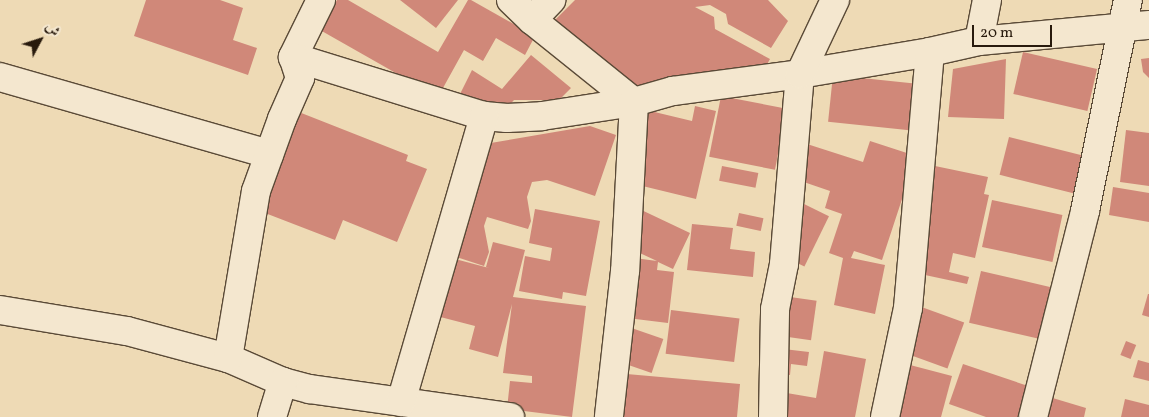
<!DOCTYPE html>
<meta charset="utf-8">
<style>
body{margin:0}
#map{position:relative;width:1149px;height:417px;overflow:hidden;background:#eedab5;font-family:Vollkorn,Amiri,serif}
div>[style]{position:absolute}
.building>*{inset:0;background:#d08879;transform-origin:0 0}
.roads{filter:drop-shadow(1px 0 #5a4a37) drop-shadow(-1px 0 #5a4a37) drop-shadow(0 1px #5a4a37) drop-shadow(0 -1px #5a4a37)}
.minor>*{height:28px;margin:-14px;padding:0 14px;transform-origin:14px;border-radius:14px;background:#f4e7cf}
span{translate:-50% -50%;white-space:nowrap;text-align:center;line-height:1.15;-webkit-text-stroke:4px #f4e7cf;paint-order:stroke}
.north{position:absolute;left:15px;top:15px;width:50px;height:50px;-webkit-text-stroke:4px #f4e7cf;paint-order:stroke;rotate:50deg;font-size:14px;font-weight:700;line-height:20px;text-align:center;color:#281a0d}
.north::after{content:'';display:block;margin:auto;width:18px;height:22px;background:#281a0d;clip-path:polygon(50% 0,100% 100%,50% 72%,0 100%)}
.scale{position:absolute;left:972px;top:25px;width:80px;height:22px;box-sizing:border-box;border:2px solid #281a0d;border-top:0;padding-left:6px;font-size:15px;line-height:18px;white-space:nowrap;color:#281a0d;-webkit-text-stroke:4px #f4e7cf;paint-order:stroke}
</style>
<div id="map">
<div class="building">
<i style="clip-path:polygon(146px 0,220px 0,243px 8px,233px 40px,257px 48px,248px 75px,134px 36px)"></i>
<i style="clip-path:polygon(337px 0,348px 0,438px 52px,468px 0,471px 0,535px 36px,525px 55px,496px 38px,483px 61px,464px 50px,438px 97px,320px 30px)"></i>
<i style="clip-path:polygon(400px 0,458px 0,436px 28px)"></i>
<i style="clip-path:polygon(575px 0,768px 0,788px 21px,771px 48px,728px 24px,726px 14px,710px 5px,695px 7px,714px 17px,715px 29px,770px 59px,764px 70px,628px 89px,552px 23px)"></i>
<i style="left:1023px;top:52px;width:76px;height:43px;rotate:13deg"></i>
<i style="clip-path:polygon(531px 55px,571px 88px,559px 100px,514px 100px,501px 114px,456px 102px,472px 70px,502px 89px)"></i>
<i style="clip-path:polygon(1149px 58px,1149px 78px,1143px 72px,1141px 59px)"></i>
<i style="clip-path:polygon(1006px 59px,1004px 119px,948px 117px,953px 69px)"></i>
<i style="left:833px;top:75px;width:101px;height:47px;rotate:6deg"></i>
<i style="left:721px;top:96px;width:67px;height:62px;rotate:11deg"></i>
<i style="clip-path:polygon(281px 105px,408px 155px,406px 161px,427px 169px,397px 242px,343px 220px,335px 240px,242px 204px)"></i>
<i style="clip-path:polygon(695px 106px,716px 111px,696px 199px,626px 182px,642px 109px,692px 121px)"></i>
<i style="clip-path:polygon(590px 126px,616px 135px,595px 196px,547px 180px,532px 182px,527px 197px,531px 221px,528px 229px,487px 217px,484px 226px,489px 252px,484px 266px,438px 251px,473px 146px)"></i>
<i style="clip-path:polygon(1126px 130px,1149px 133px,1149px 186px,1120px 182px)"></i>
<i style="left:1009px;top:137px;width:76px;height:39px;rotate:14deg"></i>
<i style="clip-path:polygon(870px 141px,913px 155px,903px 186px,906px 187px,882px 260px,854px 251px,851px 258px,885px 265px,875px 314px,834px 305px,843px 258px,829px 253px,842px 214px,825px 208px,830px 191px,795px 179px,807px 144px,863px 162px)"></i>
<i style="left:722px;top:166px;width:37px;height:15px;rotate:11deg"></i>
<i style="clip-path:polygon(935px 166px,988px 177px,984px 194px,989px 195px,975px 258px,953px 253px,949px 272px,969px 277px,967px 284px,911px 272px)"></i>
<i style="clip-path:polygon(1113px 187px,1149px 193px,1149px 222px,1109px 215px)"></i>
<i style="left:992px;top:200px;width:72px;height:48px;rotate:12deg"></i>
<i style="left:802px;top:203px;width:30px;height:56px;rotate:26deg"></i>
<i style="clip-path:polygon(633px 206px,690px 233px,673px 269px,658px 262px,657px 270px,674px 272px,668px 323px,611px 316px,619px 256px,657px 261px,616px 242px)"></i>
<i style="clip-path:polygon(535px 209px,600px 221px,586px 296px,563px 292px,562px 299px,519px 291px,525px 256px,550px 261px,552px 248px,529px 243px)"></i>
<i style="left:739px;top:213px;width:25px;height:13px;rotate:12deg"></i>
<i style="clip-path:polygon(692px 224px,733px 228px,730px 249px,755px 252px,753px 277px,687px 270px)"></i>
<i style="clip-path:polygon(493px 242px,525px 250px,513px 297px,586px 306px,572px 417px,507px 409px,510px 381px,532px 383px,532px 376px,503px 373px,512px 304px,498px 357px,469px 349px,475px 326px,425px 313px,440px 255px,489px 268px,486px 267px)"></i>
<i style="left:981px;top:271px;width:74px;height:53px;rotate:13deg"></i>
<i style="clip-path:polygon(1148px 294px,1149px 294px,1149px 317px,1142px 315px)"></i>
<i style="left:776px;top:295px;width:41px;height:40px;rotate:8deg"></i>
<i style="left:905px;top:301px;width:63px;height:49px;rotate:20deg"></i>
<i style="left:671px;top:310px;width:69px;height:44px;rotate:7deg"></i>
<i style="left:617px;top:323px;width:49px;height:36px;rotate:19deg"></i>
<i style="left:1126px;top:341px;width:11px;height:15px;rotate:22deg"></i>
<i style="clip-path:polygon(775px 348px,809px 352px,807px 366px,791px 364px,790px 375px,772px 373px)"></i>
<i style="clip-path:polygon(824px 351px,866px 359px,855px 417px,770px 417px,775px 391px,816px 398px)"></i>
<i style="clip-path:polygon(891px 360px,952px 376px,941px 417px,876px 417px)"></i>
<i style="clip-path:polygon(1138px 360px,1149px 363px,1149px 381px,1133px 377px)"></i>
<i style="clip-path:polygon(963px 364px,1031px 387px,1021px 417px,986px 417px,949px 404px)"></i>
<i style="clip-path:polygon(604px 372px,740px 384px,737px 417px,601px 417px)"></i>
<i style="clip-path:polygon(1046px 396px,1086px 408px,1084px 417px,1040px 417px)"></i>
<i style="clip-path:polygon(1125px 399px,1149px 405px,1149px 417px,1121px 417px)"></i>
</div>
<div class="roads">
<div class="minor">
<i style="left:321px;top:0;width:64px;rotate:116.2deg"></i>
<i style="left:293px;top:57px;width:200px;rotate:17.2deg"></i>
<i style="left:484px;top:116px;width:23px;rotate:5deg"></i>
<i style="left:507px;top:118px;width:35px;rotate:-3deg"></i>
<i style="left:542px;top:116px;width:93px;rotate:-8.7deg"></i>
<i style="left:634px;top:102px;width:41px;rotate:-15.8deg"></i>
<i style="left:673px;top:91px;width:128px;rotate:-7.6deg"></i>
<i style="left:800px;top:74px;width:132px;rotate:-9.6deg"></i>
<i style="left:930px;top:52px;width:50px;rotate:-12.7deg"></i>
<i style="left:979px;top:41px;width:171px;rotate:-5.4deg"></i>
<i style="left:511px;top:0;width:29px;rotate:44deg"></i>
<i style="left:532px;top:20px;width:131px;rotate:38.8deg"></i>
<i style="left:634px;top:102px;width:169px;rotate:93deg"></i>
<i style="left:625px;top:271px;width:147px;rotate:96.3deg"></i>
<i style="left:532px;top:20px;width:28px;rotate:-46deg"></i>
<i style="left:979px;top:41px;width:42px;rotate:-79deg"></i>
<i style="left:0;top:77px;width:280px;rotate:16deg"></i>
<i style="left:0;top:310px;width:129px;rotate:9.4deg"></i>
<i style="left:127px;top:331px;width:105px;rotate:15deg"></i>
<i style="left:228px;top:358px;width:60px;rotate:23.6deg"></i>
<i style="left:283px;top:382px;width:28px;rotate:15deg"></i>
<i style="left:310px;top:389px;width:202px;rotate:8deg"></i>
<i style="left:228px;top:358px;width:169px;rotate:-80.5deg"></i>
<i style="left:256px;top:191px;width:77px;rotate:-70.1deg"></i>
<i style="left:282px;top:119px;width:45px;rotate:-66.3deg"></i>
<i style="left:300px;top:78px;width:22px;rotate:-108deg"></i>
<i style="left:401px;top:402px;width:298px;rotate:-73.8deg"></i>
<i style="left:272px;top:417px;width:37px;rotate:-73deg"></i>
<i style="left:773px;top:417px;width:108px;rotate:-88.9deg"></i>
<i style="left:775px;top:309px;width:46px;rotate:-78.7deg"></i>
<i style="left:784px;top:264px;width:191px;rotate:-85.2deg"></i>
<i style="left:800px;top:74px;width:82px;rotate:-64.7deg"></i>
<i style="left:885px;top:417px;width:111px;rotate:-78.1deg"></i>
<i style="left:908px;top:308px;width:257px;rotate:-85.1deg"></i>
<i style="left:1033px;top:417px;width:212px;rotate:-75.8deg"></i>
<i style="left:1085px;top:211px;width:215px;rotate:-78.5deg"></i>
</div>
</div>
<div class="north">ش</div>
<div class="scale">20 m</div>
</div>
